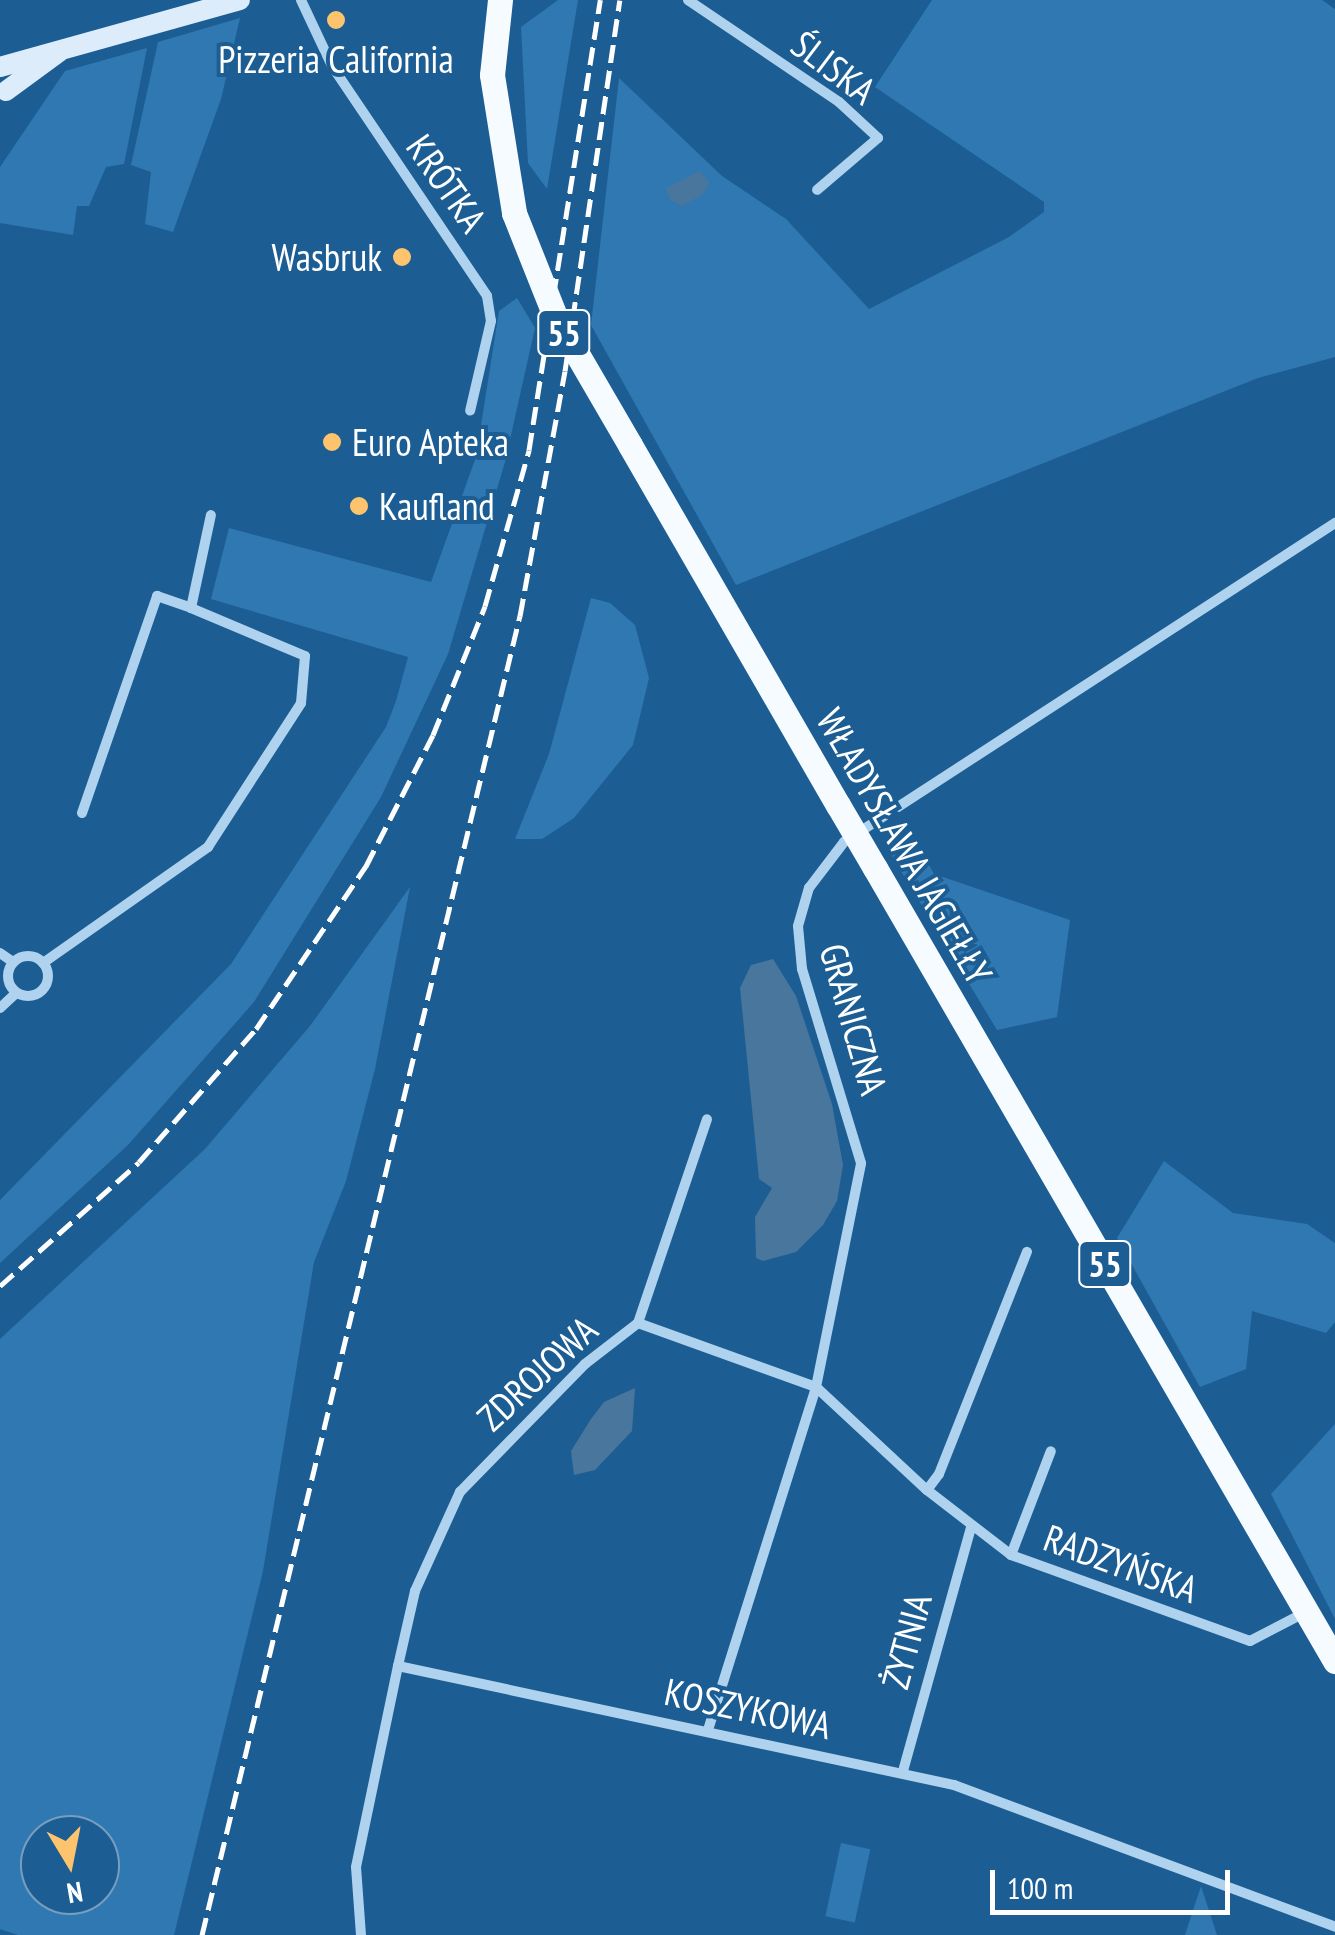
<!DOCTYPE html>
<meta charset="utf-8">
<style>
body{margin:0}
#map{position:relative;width:1335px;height:1935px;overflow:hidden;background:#1c5e94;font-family:"PT Sans Narrow",sans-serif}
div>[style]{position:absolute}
.green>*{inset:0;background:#3078b2;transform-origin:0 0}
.water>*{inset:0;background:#49769c}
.street>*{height:10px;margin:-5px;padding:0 5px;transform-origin:5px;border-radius:5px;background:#afd3ef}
.street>.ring{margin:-5px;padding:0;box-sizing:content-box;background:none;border:10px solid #afd3ef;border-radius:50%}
.secondary>*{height:20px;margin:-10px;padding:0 10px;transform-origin:10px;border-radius:10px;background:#dcecfb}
.primary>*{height:25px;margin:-12.5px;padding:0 12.5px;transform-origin:12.5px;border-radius:12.5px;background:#f6fbff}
.rail>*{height:5px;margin-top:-2.5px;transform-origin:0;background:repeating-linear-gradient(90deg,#fff 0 18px,transparent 0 26px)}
.primary-bridge>*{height:25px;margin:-12.5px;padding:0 12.5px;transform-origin:12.5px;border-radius:12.5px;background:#f6fbff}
.dots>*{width:28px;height:28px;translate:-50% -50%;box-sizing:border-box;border:5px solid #1c5e94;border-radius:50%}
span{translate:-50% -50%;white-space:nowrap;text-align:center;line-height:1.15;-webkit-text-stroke:8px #1c5e94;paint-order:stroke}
.shield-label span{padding:2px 8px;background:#1c5e94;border:2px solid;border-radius:8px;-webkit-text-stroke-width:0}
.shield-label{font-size:35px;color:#fff;font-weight:700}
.poi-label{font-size:38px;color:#fff}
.right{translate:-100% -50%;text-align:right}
.left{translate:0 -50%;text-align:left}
.street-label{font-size:38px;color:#fff}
.north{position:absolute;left:20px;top:1815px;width:100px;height:100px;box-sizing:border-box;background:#1c5e94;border:2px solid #779ebf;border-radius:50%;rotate:170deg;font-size:28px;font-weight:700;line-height:40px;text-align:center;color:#fff}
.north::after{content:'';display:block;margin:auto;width:35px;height:45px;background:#fec46d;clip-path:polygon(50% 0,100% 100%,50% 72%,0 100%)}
.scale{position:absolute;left:990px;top:1870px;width:240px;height:45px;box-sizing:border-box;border:5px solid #fff;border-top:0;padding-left:12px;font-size:30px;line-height:35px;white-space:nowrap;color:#fff;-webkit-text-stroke:8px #1c5e94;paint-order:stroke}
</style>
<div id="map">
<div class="green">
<i style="clip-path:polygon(558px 0,578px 0,547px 189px,528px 163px,521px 27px)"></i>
<i style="clip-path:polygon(932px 0,1322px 0,1335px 9px,1335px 357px,1258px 378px,736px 585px,591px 325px,619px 78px,722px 176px,786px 219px,869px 309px,1009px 237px,1044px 212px,1044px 202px,875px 87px)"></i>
<i style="clip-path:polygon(240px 18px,221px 99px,173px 232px,145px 224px,151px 172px,131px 165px,158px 42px)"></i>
<i style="clip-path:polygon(147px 48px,124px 164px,106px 167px,89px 206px,77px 206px,73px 235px,0 223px,0 167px,65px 71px)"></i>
<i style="clip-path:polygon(517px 298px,535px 328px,505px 462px,448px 654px,381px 797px,254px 1002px,128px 1145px,0 1263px,0 1200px,231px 964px,386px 727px,396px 701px,408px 657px,211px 599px,229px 528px,431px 582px,476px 457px,499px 311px)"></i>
<i style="clip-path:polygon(591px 598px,610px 603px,635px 625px,649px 678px,633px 745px,574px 818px,542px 839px,515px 839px,549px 754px)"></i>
<i style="clip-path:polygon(907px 825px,934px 874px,1070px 920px,1057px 1017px,997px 1030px,884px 843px)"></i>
<i style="clip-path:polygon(evenodd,410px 887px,375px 1069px,346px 1181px,314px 1262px,263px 1571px,174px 1935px,18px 1935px,0 1929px,0 1339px,205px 1149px,310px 1026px,410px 887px,40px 1835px,100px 1835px,100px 1895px,40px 1895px,40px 1835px)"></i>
<i style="clip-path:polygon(1164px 1161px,1233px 1213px,1307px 1224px,1335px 1243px,1335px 1322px,1326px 1333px,1252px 1311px,1246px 1369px,1200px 1387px,1117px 1238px)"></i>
<i style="clip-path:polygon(1335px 1424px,1335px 1619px,1271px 1494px)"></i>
<i style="left:841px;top:1843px;width:30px;height:75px;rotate:12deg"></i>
<i style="clip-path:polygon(1201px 1886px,1217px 1935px,1185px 1935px)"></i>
</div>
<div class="water">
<i style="clip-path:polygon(700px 171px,710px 183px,702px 195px,682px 206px,670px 200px,666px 188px)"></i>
<i style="clip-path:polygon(773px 959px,796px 996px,832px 1104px,843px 1165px,837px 1201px,823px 1225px,796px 1252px,763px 1261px,756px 1258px,755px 1217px,772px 1188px,759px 1179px,740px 988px,751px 965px)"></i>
<i style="clip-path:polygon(635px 1388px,632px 1431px,595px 1470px,574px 1475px,571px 1451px,591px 1419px,604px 1402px)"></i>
</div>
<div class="street">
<i style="left:301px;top:0;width:73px;rotate:64.8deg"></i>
<i style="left:332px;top:66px;width:277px;rotate:56deg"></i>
<i style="left:487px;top:296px;width:25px;rotate:81deg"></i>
<i style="left:491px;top:321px;width:92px;rotate:103.1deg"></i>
<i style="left:688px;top:0;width:182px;rotate:34deg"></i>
<i style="left:839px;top:102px;width:53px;rotate:42.7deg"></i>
<i style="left:878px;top:138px;width:80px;rotate:139.6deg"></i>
<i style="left:82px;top:813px;width:230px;rotate:-70.9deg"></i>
<i style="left:157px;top:596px;width:36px;rotate:19deg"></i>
<i style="left:191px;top:608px;width:95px;rotate:-77.9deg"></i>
<i style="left:0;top:953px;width:16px;rotate:35deg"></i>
<i class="ring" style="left:8px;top:956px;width:30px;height:30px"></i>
<i style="left:43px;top:963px;width:202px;rotate:-35.1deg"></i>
<i style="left:208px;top:847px;width:171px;rotate:-57.1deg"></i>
<i style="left:301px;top:703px;width:47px;rotate:-85.1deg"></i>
<i style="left:305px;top:656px;width:124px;rotate:-157.2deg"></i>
<i style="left:0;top:1008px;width:22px;rotate:-43deg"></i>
<i style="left:638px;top:1323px;width:189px;rotate:19.8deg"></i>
<i style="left:816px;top:1387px;width:151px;rotate:42.9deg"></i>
<i style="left:927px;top:1490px;width:106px;rotate:37.7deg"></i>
<i style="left:1011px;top:1555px;width:254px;rotate:19.8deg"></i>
<i style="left:1250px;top:1641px;width:63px;rotate:-27.4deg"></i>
<i style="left:927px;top:1490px;width:20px;rotate:-53deg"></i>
<i style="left:939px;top:1474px;width:239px;rotate:-68.4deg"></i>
<i style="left:1011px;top:1555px;width:111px;rotate:-69deg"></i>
<i style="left:398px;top:1666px;width:77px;rotate:-77.2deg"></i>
<i style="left:415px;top:1591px;width:109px;rotate:-65.6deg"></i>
<i style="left:460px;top:1492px;width:179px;rotate:-45.7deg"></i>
<i style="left:585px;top:1364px;width:67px;rotate:-37.7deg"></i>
<i style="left:638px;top:1323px;width:215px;rotate:-71.3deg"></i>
<i style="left:708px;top:1730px;width:360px;rotate:-72.5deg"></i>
<i style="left:816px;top:1387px;width:228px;rotate:-78.6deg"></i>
<i style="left:861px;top:1163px;width:203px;rotate:-106.9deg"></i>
<i style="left:802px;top:969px;width:43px;rotate:-95.3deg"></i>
<i style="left:798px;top:926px;width:40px;rotate:-74deg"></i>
<i style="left:809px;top:888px;width:58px;rotate:-52.7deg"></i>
<i style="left:844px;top:842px;width:586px;rotate:-33.01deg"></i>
<i style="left:903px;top:1771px;width:252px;rotate:-74.4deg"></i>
<i style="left:361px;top:1935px;width:68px;rotate:-94.2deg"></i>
<i style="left:356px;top:1867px;width:205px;rotate:-78.2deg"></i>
<i style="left:398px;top:1666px;width:569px;rotate:12.08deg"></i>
<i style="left:954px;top:1785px;width:407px;rotate:20.4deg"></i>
</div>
<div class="secondary">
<i style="left:0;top:67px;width:249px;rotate:-15.6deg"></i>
<i style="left:6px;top:91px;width:66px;rotate:-36.3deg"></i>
</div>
<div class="primary">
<i style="left:500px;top:0;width:75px;rotate:96.1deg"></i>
<i style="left:492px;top:75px;width:140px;rotate:80.9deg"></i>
<i style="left:630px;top:445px;width:416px;rotate:60deg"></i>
<i style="left:875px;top:868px;width:917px;rotate:59.88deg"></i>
</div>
<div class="rail">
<i style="left:0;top:1286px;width:186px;rotate:-41.7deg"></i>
<i style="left:139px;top:1162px;width:177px;rotate:-48.7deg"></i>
<i style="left:256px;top:1029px;width:197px;rotate:-56deg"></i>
<i style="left:366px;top:866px;width:147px;rotate:-62.9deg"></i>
<i style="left:433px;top:735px;width:139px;rotate:-68deg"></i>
<i style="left:485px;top:606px;width:162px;rotate:-74.2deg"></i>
<i style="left:529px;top:450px;width:456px;rotate:-81deg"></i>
<i style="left:202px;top:1935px;width:1357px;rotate:-76.45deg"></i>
<i style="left:520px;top:616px;width:249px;rotate:-79.6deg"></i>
<i style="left:565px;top:371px;width:375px;rotate:-81.6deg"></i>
</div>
<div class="primary-bridge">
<i style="left:514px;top:213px;width:111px;rotate:68.3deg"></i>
<i style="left:555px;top:316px;width:149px;rotate:59.8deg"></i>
<i style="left:838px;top:805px;width:73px;rotate:59.6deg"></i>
</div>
<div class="dots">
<i style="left:336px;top:20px;background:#fec46d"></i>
<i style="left:402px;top:257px;background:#fec46d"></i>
<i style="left:332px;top:442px;background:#fec46d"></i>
<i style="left:359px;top:506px;background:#fec46d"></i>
</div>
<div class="shield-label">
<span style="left:564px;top:333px">55</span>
<span style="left:1105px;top:1264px">55</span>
</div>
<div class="poi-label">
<span style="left:336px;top:59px">Pizzeria California</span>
<span class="right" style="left:382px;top:257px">Wasbruk</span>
<span class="left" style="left:352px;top:442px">Euro Apteka</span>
<span class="left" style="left:379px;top:506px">Kaufland</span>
</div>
<div class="street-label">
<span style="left:834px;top:67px;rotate:37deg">ŚLISKA</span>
<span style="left:447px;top:183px;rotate:55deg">KRÓTKA</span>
<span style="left:905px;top:846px;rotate:60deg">WŁADYSŁAWA JAGIEŁŁY</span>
<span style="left:854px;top:1019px;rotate:74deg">GRANICZNA</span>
<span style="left:537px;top:1373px;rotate:-43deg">ZDROJOWA</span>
<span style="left:1121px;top:1563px;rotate:20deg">RADZYŃSKA</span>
<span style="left:906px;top:1641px;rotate:-75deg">ŻYTNIA</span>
<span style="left:748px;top:1708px;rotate:12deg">KOSZYKOWA</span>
</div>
<div class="north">N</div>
<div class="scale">100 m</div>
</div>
